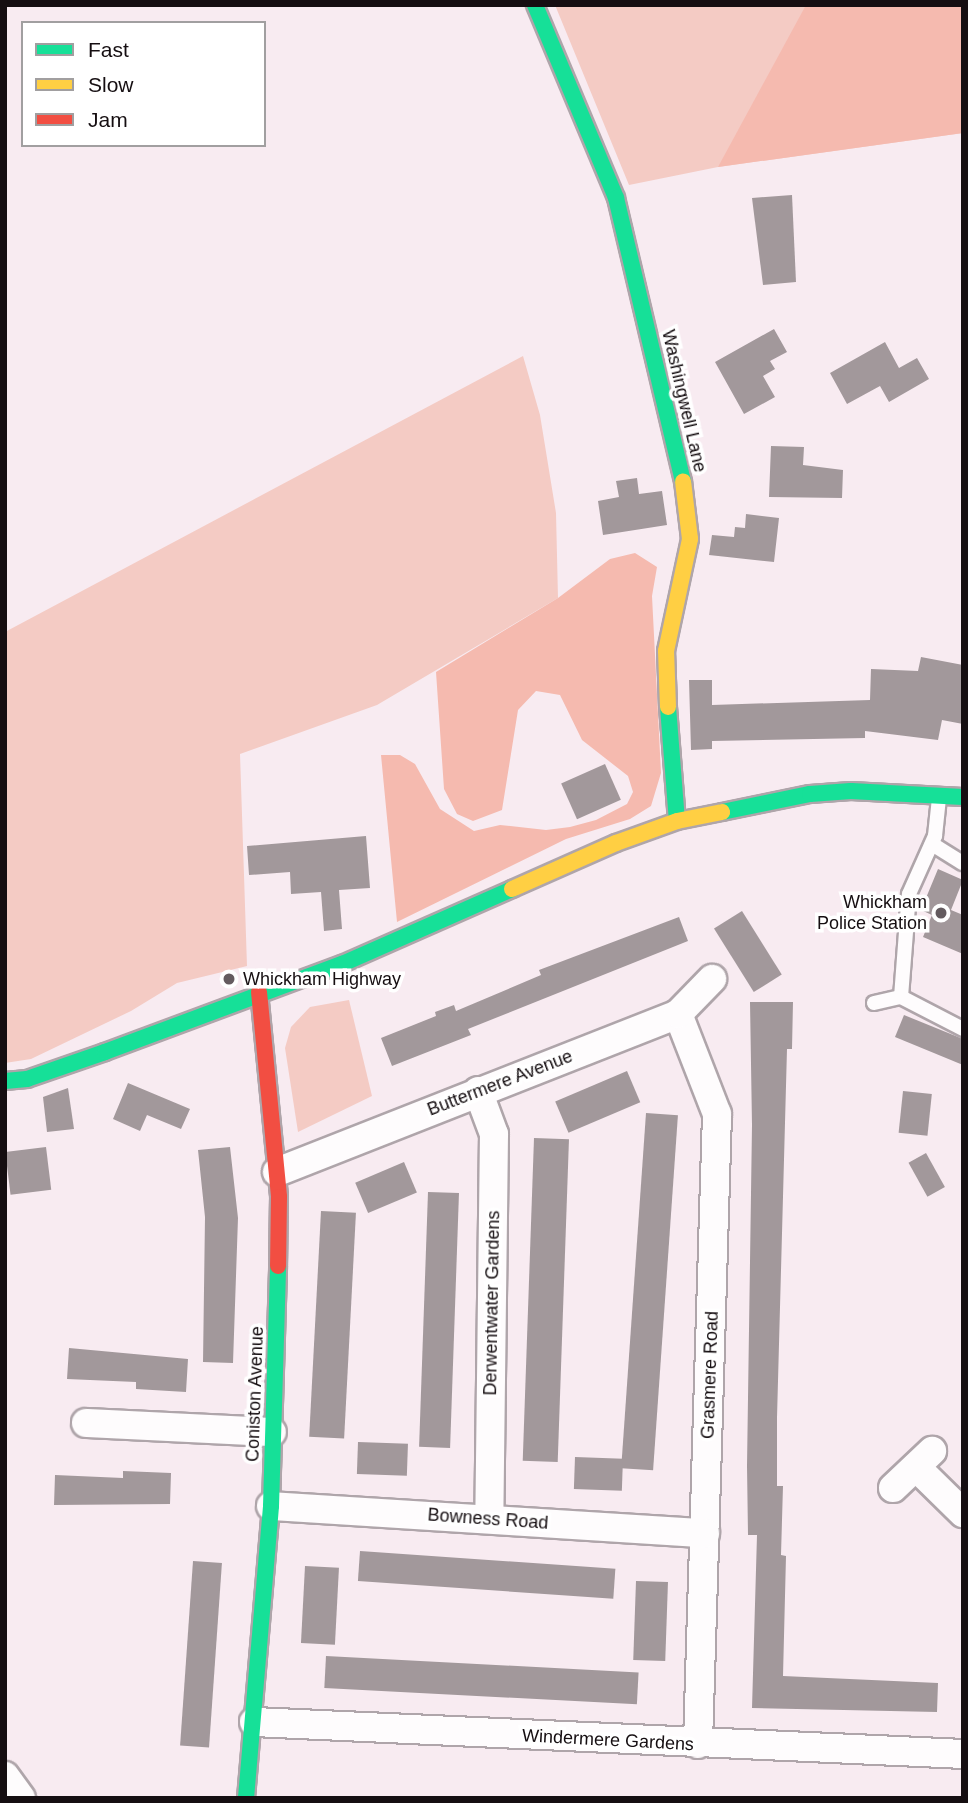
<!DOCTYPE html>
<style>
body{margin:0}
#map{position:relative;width:968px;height:1803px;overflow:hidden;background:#f8ebf1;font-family:Helvetica,sans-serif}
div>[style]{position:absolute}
.green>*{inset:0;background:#f4cbc4}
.forest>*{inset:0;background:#f5baaf}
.building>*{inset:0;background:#a2989b;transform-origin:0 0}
.roads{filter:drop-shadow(2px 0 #afa5aa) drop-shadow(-2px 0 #afa5aa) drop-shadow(0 2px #afa5aa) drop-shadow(0 -2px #afa5aa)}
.lane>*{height:14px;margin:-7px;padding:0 7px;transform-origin:7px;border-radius:7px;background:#fefcfd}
.street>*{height:28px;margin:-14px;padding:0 14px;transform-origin:14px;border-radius:14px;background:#fefcfd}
.fast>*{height:16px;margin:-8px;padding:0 8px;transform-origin:8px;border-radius:8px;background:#16e098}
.slow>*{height:16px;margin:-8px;padding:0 8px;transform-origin:8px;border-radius:8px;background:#ffcf43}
.jam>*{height:16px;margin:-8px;padding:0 8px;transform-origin:8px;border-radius:8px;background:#f24e42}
.dots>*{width:19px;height:19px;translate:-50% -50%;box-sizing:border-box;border:4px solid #fff;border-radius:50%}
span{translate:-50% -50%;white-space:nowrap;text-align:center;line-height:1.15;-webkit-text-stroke:7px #fff;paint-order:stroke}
.street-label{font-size:18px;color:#150e11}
.poi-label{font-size:18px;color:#150e11}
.right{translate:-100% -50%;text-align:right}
.left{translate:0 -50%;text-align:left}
.frame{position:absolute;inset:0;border:7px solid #150e11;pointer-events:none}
.legend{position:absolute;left:21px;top:21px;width:245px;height:126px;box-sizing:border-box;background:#fff;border:2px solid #a19fa0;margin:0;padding:9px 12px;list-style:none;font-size:21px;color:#150e11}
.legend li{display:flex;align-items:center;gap:14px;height:35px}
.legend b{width:35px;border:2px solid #a19fa0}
</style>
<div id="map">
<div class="green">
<i style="clip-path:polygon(555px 5px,963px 5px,963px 133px,718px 167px,629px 185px)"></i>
<i style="clip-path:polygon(523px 356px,540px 415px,556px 513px,558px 598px,377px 705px,240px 754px,247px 966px,177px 983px,131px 1011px,31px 1059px,5px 1063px,5px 632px)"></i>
<i style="clip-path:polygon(349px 1000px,372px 1096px,298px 1132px,285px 1048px,291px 1027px,310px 1007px)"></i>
</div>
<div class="forest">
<i style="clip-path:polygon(806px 5px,963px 5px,963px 133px,718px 167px)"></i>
<i style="clip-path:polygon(635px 553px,657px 567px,652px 596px,661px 773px,651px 806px,630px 819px,566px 839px,397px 922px,381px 755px,400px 755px,415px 764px,440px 809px,474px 831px,500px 825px,546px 830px,570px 827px,596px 820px,627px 804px,633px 792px,628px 776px,582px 740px,560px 695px,536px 691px,518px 710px,502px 810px,473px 821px,457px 814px,444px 789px,436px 672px,558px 598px,610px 559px)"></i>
</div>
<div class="building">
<i style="clip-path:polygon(792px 195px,796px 282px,763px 285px,752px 198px)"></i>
<i style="clip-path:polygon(774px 329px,787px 352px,770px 361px,775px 369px,763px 376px,775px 397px,744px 414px,715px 362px)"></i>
<i style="clip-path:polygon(885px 342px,899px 368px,917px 358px,929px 379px,889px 402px,880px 386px,847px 404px,830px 373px)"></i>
<i style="clip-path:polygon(771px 446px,804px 447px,803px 465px,843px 470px,842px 498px,769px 497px)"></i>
<i style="clip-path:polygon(637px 478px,639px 494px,662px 491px,667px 525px,603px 535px,598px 501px,619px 497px,616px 481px)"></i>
<i style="clip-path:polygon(746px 514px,779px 518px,774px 562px,709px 555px,712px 535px,734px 537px,735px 527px,745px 528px)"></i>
<i style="clip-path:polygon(921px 657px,963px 665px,963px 724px,942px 720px,938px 740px,865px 731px,865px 738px,712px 741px,712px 749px,691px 750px,689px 680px,712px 680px,712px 705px,870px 700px,871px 669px,918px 671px)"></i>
<i style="left:605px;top:764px;width:39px;height:48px;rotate:66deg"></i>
<i style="clip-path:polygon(366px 836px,370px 888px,339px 890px,342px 929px,324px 931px,321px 892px,291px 894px,290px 872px,249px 875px,247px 846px)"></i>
<i style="clip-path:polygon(938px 869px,963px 880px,951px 910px,963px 915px,963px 954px,923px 937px,932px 915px,921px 910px)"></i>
<i style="left:742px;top:911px;width:75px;height:33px;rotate:58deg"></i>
<i style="clip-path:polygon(679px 917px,688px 941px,468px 1029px,471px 1035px,392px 1066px,381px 1038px,436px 1016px,435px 1012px,454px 1005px,456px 1011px,541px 975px,539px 970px)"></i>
<i style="clip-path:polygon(750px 1002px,793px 1002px,792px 1049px,787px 1049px,777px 1418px,777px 1486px,783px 1486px,781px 1555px,786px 1556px,783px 1676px,938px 1683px,937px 1712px,752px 1708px,757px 1535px,748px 1535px,747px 1466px,752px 1125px)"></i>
<i style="clip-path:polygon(904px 1015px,963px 1039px,963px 1065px,895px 1037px)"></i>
<i style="left:627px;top:1071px;width:34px;height:78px;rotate:67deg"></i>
<i style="clip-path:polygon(128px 1083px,190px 1109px,181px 1129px,147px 1115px,140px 1131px,113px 1119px)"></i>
<i style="clip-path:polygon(68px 1088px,74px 1129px,47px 1132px,43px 1097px)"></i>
<i style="left:903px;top:1091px;width:29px;height:42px;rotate:6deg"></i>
<i style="left:646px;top:1113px;width:32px;height:356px;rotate:4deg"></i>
<i style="left:534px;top:1138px;width:35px;height:323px;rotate:2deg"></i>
<i style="left:46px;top:1147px;width:43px;height:41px;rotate:83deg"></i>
<i style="clip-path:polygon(230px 1147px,238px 1218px,233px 1363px,203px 1362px,205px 1217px,198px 1150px)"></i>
<i style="left:926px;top:1153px;width:39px;height:20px;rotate:61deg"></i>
<i style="left:404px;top:1162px;width:33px;height:53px;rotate:67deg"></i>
<i style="left:428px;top:1192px;width:31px;height:255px;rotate:2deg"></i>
<i style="left:321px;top:1211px;width:35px;height:226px;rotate:3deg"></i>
<i style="clip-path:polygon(69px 1348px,188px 1359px,186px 1392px,136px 1389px,136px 1382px,67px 1379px)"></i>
<i style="left:358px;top:1442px;width:50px;height:32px;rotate:2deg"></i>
<i style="left:575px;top:1457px;width:48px;height:32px;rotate:2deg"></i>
<i style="clip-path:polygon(123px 1471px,171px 1473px,170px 1504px,54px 1505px,55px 1475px,123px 1478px)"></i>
<i style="left:360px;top:1551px;width:256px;height:30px;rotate:4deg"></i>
<i style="left:193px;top:1561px;width:29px;height:185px;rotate:4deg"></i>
<i style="left:305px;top:1566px;width:34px;height:77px;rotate:3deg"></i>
<i style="left:636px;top:1581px;width:32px;height:79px;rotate:2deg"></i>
<i style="left:326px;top:1656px;width:313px;height:32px;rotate:3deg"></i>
</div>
<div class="roads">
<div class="lane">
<i style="left:932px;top:844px;width:36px;rotate:32deg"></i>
<i style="left:901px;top:997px;width:70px;rotate:27.3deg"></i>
<i style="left:874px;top:1003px;width:28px;rotate:-13deg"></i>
<i style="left:901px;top:997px;width:103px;rotate:-85.6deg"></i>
<i style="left:909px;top:894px;width:64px;rotate:-65.9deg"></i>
<i style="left:935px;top:836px;width:38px;rotate:-84deg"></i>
</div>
<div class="street">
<i style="left:678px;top:1014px;width:107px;rotate:68.7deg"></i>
<i style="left:717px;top:1114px;width:630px;rotate:91.73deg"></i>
<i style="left:478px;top:1091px;width:46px;rotate:69.6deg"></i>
<i style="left:494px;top:1134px;width:384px;rotate:90.7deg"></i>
<i style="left:277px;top:1172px;width:431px;rotate:-21.5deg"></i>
<i style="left:678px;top:1014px;width:49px;rotate:-45.8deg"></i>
<i style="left:86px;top:1423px;width:186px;rotate:2.8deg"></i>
<i style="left:916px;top:1467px;width:66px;rotate:44.4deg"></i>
<i style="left:893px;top:1488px;width:54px;rotate:-43.5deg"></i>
<i style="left:271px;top:1506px;width:435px;rotate:3.6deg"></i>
<i style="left:254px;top:1722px;width:710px;rotate:2.58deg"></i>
<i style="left:5px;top:1776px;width:27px;rotate:54deg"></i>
</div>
<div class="fast">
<i style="left:535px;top:5px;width:209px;rotate:67.2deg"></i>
<i style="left:616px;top:198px;width:291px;rotate:76.7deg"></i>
<i style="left:668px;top:707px;width:114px;rotate:85.5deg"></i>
<i style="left:722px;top:812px;width:90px;rotate:-11.6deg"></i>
<i style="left:810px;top:794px;width:41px;rotate:-4.2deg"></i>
<i style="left:851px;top:791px;width:112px;rotate:3.1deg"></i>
<i style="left:5px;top:1081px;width:22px;rotate:-5deg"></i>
<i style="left:27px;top:1079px;width:83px;rotate:-19.1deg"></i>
<i style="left:105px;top:1052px;width:253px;rotate:-20.4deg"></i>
<i style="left:342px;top:964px;width:186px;rotate:-23.8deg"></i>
<i style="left:246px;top:1798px;width:293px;rotate:-85.1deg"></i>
<i style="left:271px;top:1506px;width:240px;rotate:-88.3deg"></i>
</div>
<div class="slow">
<i style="left:668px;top:707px;width:56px;rotate:-92deg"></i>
<i style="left:666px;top:651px;width:115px;rotate:-77.9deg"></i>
<i style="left:690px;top:539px;width:58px;rotate:-96.9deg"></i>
<i style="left:512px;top:889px;width:114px;rotate:-23.9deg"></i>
<i style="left:616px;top:843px;width:65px;rotate:-19.8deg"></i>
<i style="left:677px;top:821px;width:46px;rotate:-11.3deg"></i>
</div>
<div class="jam">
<i style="left:259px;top:992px;width:206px;rotate:84.4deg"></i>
<i style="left:279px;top:1197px;width:69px;rotate:90.8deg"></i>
</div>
</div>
<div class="dots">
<i style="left:941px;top:913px;background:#645b5f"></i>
<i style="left:229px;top:979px;background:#645b5f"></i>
</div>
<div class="street-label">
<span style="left:684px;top:401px;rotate:77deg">Washingwell Lane</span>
<span style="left:500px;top:1083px;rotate:-21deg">Buttermere Avenue</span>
<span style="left:492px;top:1303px;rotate:-89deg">Derwentwater Gardens</span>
<span style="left:710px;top:1375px;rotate:-88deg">Grasmere Road</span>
<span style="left:255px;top:1394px;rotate:-88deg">Coniston Avenue</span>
<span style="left:488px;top:1519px;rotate:4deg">Bowness Road</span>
<span style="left:608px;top:1740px;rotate:3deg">Windermere Gardens</span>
</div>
<div class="poi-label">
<span class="right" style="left:927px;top:913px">Whickham<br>Police Station</span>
<span class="left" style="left:243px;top:979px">Whickham Highway</span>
</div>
<div class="frame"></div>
<ul class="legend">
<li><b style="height:9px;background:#16e098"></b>Fast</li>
<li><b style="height:9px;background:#ffcf43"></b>Slow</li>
<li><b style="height:9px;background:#f24e42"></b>Jam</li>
</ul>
</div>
